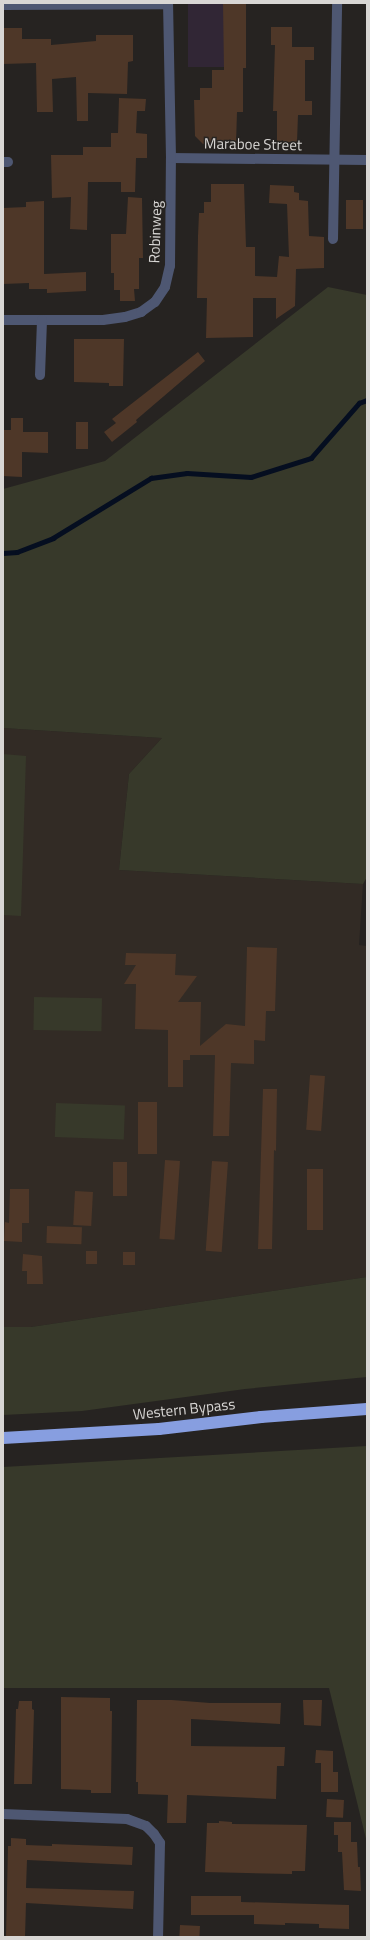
<!DOCTYPE html>
<style>
body{margin:0}
#map{position:relative;width:370px;height:1940px;overflow:hidden;background:#262321;font-family:"Titillium Web",sans-serif}
div>[style]{position:absolute}
.commercial>*{inset:0;background:#312635;transform-origin:0 0}
.built>*{inset:0;background:#322b25}
.green>*{inset:0;background:#37392a;transform-origin:0 0}
.stream>*{height:4.5px;margin:-2.25px;padding:0 2.25px;transform-origin:2.25px;border-radius:2.25px;background:#050e20}
.building>*{inset:0;background:#4e3728;transform-origin:0 0}
.street>*{height:10px;margin:-5px;padding:0 5px;transform-origin:5px;border-radius:5px;background:#4e5772}
.highway>*{height:12px;margin:-6px;padding:0 6px;transform-origin:6px;border-radius:6px;background:#879ee0}
span{translate:-50% -50%;white-space:nowrap;text-align:center;line-height:1.15;-webkit-text-stroke:3px #262321;paint-order:stroke}
.street-label{font-size:15px;color:#d8d6d4}
.frame{position:absolute;inset:0;border:4px solid #d8d6d4;pointer-events:none}
</style>
<div id="map">
<div class="commercial">
<i style="left:188px;top:3px;width:58px;height:64px"></i>
</div>
<div class="built">
<i style="clip-path:polygon(3px 728px,162px 738px,129px 774px,119px 870px,363px 884px,359px 945px,367px 946px,367px 1277px,31px 1327px,3px 1327px)"></i>
</div>
<div class="green">
<i style="clip-path:polygon(328px 287px,367px 295px,367px 877px,363px 884px,119px 870px,129px 774px,162px 738px,3px 728px,3px 489px,105px 461px)"></i>
<i style="clip-path:polygon(3px 754px,26px 756px,21px 916px,3px 915px)"></i>
<i style="left:34px;top:997px;width:68px;height:33px;rotate:1deg"></i>
<i style="left:56px;top:1103px;width:69px;height:34px;rotate:2deg"></i>
<i style="clip-path:polygon(367px 1277px,367px 1377px,245px 1389px,82px 1411px,3px 1415px,3px 1327px,31px 1327px)"></i>
<i style="clip-path:polygon(367px 1446px,367px 1843px,329px 1688px,3px 1688px,3px 1467px)"></i>
</div>
<div class="stream">
<i style="left:3px;top:553px;width:14px;rotate:-4deg"></i>
<i style="left:17px;top:552px;width:39px;rotate:-21deg"></i>
<i style="left:53px;top:538px;width:115px;rotate:-31.5deg"></i>
<i style="left:151px;top:478px;width:36px;rotate:-8deg"></i>
<i style="left:187px;top:473px;width:64px;rotate:3.6deg"></i>
<i style="left:251px;top:477px;width:63px;rotate:-17.6deg"></i>
<i style="left:311px;top:458px;width:73px;rotate:-48.9deg"></i>
<i style="left:359px;top:403px;width:9px;rotate:-21deg"></i>
</div>
<div class="building">
<i style="clip-path:polygon(223px 3px,246px 3px,246px 68px,243px 68px,243px 112px,237px 112px,236px 144px,215px 144px,215px 146px,203px 144px,195px 136px,194px 100px,200px 100px,200px 88px,212px 88px,212px 70px,224px 70px)"></i>
<i style="clip-path:polygon(271px 27px,292px 27px,292px 47px,314px 47px,314px 60px,305px 60px,305px 101px,312px 101px,312px 115px,298px 115px,297px 142px,277px 142px,277px 111px,273px 111px,275px 45px,271px 45px)"></i>
<i style="clip-path:polygon(3px 28px,22px 28px,22px 39px,51px 39px,51px 45px,96px 41px,96px 35px,133px 35px,133px 61px,128px 62px,127px 94px,88px 93px,88px 121px,77px 121px,76px 77px,52px 79px,53px 112px,37px 112px,36px 63px,3px 64px)"></i>
<i style="clip-path:polygon(119px 98px,146px 99px,145px 111px,137px 111px,136px 133px,147px 134px,147px 158px,136px 158px,135px 192px,121px 192px,121px 182px,88px 182px,87px 230px,70px 229px,71px 197px,52px 198px,51px 155px,83px 155px,83px 147px,111px 147px,111px 133px,118px 133px)"></i>
<i style="clip-path:polygon(211px 184px,244px 184px,246px 247px,255px 247px,255px 276px,277px 277px,279px 256px,289px 257px,287px 204px,269px 203px,270px 185px,294px 186px,294px 192px,299px 193px,299px 200px,308px 201px,309px 236px,324px 237px,324px 268px,296px 269px,295px 306px,276px 319px,276px 298px,253px 298px,253px 337px,206px 338px,207px 298px,197px 298px,198px 236px,199px 213px,204px 213px,204px 202px,211px 202px)"></i>
<i style="clip-path:polygon(128px 197px,142px 198px,143px 258px,139px 258px,139px 289px,134px 289px,135px 301px,120px 301px,120px 290px,114px 290px,114px 273px,111px 273px,111px 234px,126px 234px)"></i>
<i style="left:363px;top:200px;width:29px;height:17px;rotate:90deg"></i>
<i style="clip-path:polygon(44px 201px,44px 274px,86px 272px,86px 291px,47px 293px,47px 289px,29px 289px,29px 283px,3px 284px,3px 208px,26px 207px,26px 202px)"></i>
<i style="clip-path:polygon(74px 339px,124px 339px,123px 386px,109px 386px,109px 383px,74px 382px)"></i>
<i style="clip-path:polygon(198px 352px,205px 361px,136px 420px,137px 422px,112px 442px,104px 432px,116px 423px,112px 419px)"></i>
<i style="clip-path:polygon(11px 418px,23px 418px,23px 432px,48px 432px,48px 453px,22px 452px,22px 477px,3px 476px,3px 430px,11px 430px)"></i>
<i style="left:76px;top:422px;width:12px;height:27px"></i>
<i style="clip-path:polygon(247px 947px,277px 948px,275px 1011px,266px 1011px,265px 1041px,254px 1040px,254px 1064px,231px 1063px,229px 1136px,213px 1136px,215px 1055px,190px 1055px,190px 1060px,183px 1060px,183px 1087px,168px 1087px,168px 1030px,135px 1029px,136px 984px,124px 984px,136px 965px,125px 965px,126px 953px,176px 954px,175px 975px,197px 976px,178px 1002px,201px 1002px,200px 1046px,226px 1024px,245px 1026px)"></i>
<i style="left:310px;top:1075px;width:15px;height:55px;rotate:4deg"></i>
<i style="clip-path:polygon(263px 1089px,277px 1089px,276px 1151px,274px 1150px,272px 1249px,258px 1249px)"></i>
<i style="left:138px;top:1102px;width:19px;height:52px"></i>
<i style="left:165px;top:1160px;width:15px;height:79px;rotate:4deg"></i>
<i style="left:212px;top:1161px;width:16px;height:90px;rotate:4deg"></i>
<i style="left:113px;top:1162px;width:14px;height:34px"></i>
<i style="left:307px;top:1169px;width:16px;height:61px"></i>
<i style="clip-path:polygon(10px 1189px,29px 1189px,29px 1223px,22px 1223px,22px 1242px,4px 1241px,5px 1222px,9px 1223px)"></i>
<i style="left:75px;top:1191px;width:18px;height:34px;rotate:3deg"></i>
<i style="left:47px;top:1226px;width:35px;height:17px;rotate:2deg"></i>
<i style="left:86px;top:1251px;width:11px;height:13px"></i>
<i style="left:123px;top:1252px;width:12px;height:13px"></i>
<i style="clip-path:polygon(23px 1254px,42px 1256px,43px 1284px,27px 1284px,27px 1271px,22px 1271px)"></i>
<i style="clip-path:polygon(61px 1697px,110px 1698px,110px 1711px,112px 1711px,111px 1793px,91px 1793px,91px 1790px,61px 1789px)"></i>
<i style="clip-path:polygon(137px 1700px,172px 1700px,210px 1703px,281px 1703px,280px 1724px,191px 1719px,191px 1746px,285px 1747px,284px 1766px,277px 1766px,276px 1799px,187px 1795px,186px 1823px,167px 1823px,168px 1795px,138px 1794px,138px 1782px,136px 1782px)"></i>
<i style="clip-path:polygon(303px 1700px,322px 1700px,321px 1726px,304px 1725px)"></i>
<i style="clip-path:polygon(19px 1701px,32px 1701px,32px 1709px,34px 1710px,32px 1784px,14px 1784px,16px 1709px,18px 1709px)"></i>
<i style="clip-path:polygon(316px 1750px,333px 1751px,333px 1772px,338px 1772px,338px 1792px,321px 1792px,321px 1763px,315px 1763px)"></i>
<i style="left:327px;top:1799px;width:17px;height:18px;rotate:3deg"></i>
<i style="clip-path:polygon(219px 1821px,232px 1822px,232px 1824px,307px 1825px,305px 1871px,292px 1871px,292px 1874px,205px 1872px,207px 1823px,219px 1823px)"></i>
<i style="clip-path:polygon(334px 1822px,351px 1822px,351px 1842px,357px 1842px,358px 1867px,360px 1867px,361px 1891px,344px 1890px,342px 1852px,338px 1852px,338px 1835px,334px 1835px)"></i>
<i style="clip-path:polygon(11px 1838px,26px 1839px,26px 1845px,52px 1846px,52px 1844px,133px 1847px,132px 1865px,27px 1860px,26px 1888px,134px 1891px,133px 1909px,26px 1903px,25px 1937px,6px 1937px,8px 1846px,11px 1846px)"></i>
<i style="clip-path:polygon(191px 1896px,241px 1896px,241px 1902px,349px 1905px,349px 1929px,319px 1928px,319px 1924px,285px 1923px,285px 1925px,254px 1924px,254px 1915px,191px 1915px)"></i>
<i style="left:180px;top:1925px;width:20px;height:12px;rotate:3deg"></i>
</div>
<div class="street">
<i style="left:3px;top:5px;width:165px;rotate:-0.3deg"></i>
<i style="left:171px;top:158px;width:196px;rotate:0.6deg"></i>
<i style="left:3px;top:162px;width:5px"></i>
<i style="left:333px;top:239px;width:236px;rotate:-89deg"></i>
<i style="left:3px;top:320px;width:100px"></i>
<i style="left:103px;top:320px;width:22px;rotate:-8deg"></i>
<i style="left:125px;top:317px;width:17px;rotate:-17deg"></i>
<i style="left:141px;top:312px;width:17px;rotate:-36deg"></i>
<i style="left:155px;top:302px;width:18px;rotate:-56deg"></i>
<i style="left:165px;top:287px;width:22px;rotate:-77deg"></i>
<i style="left:170px;top:266px;width:108px;rotate:-89.5deg"></i>
<i style="left:171px;top:158px;width:155px;rotate:-91.1deg"></i>
<i style="left:40px;top:375px;width:55px;rotate:-87.9deg"></i>
<i style="left:3px;top:1814px;width:124px;rotate:2.3deg"></i>
<i style="left:127px;top:1819px;width:20px;rotate:20deg"></i>
<i style="left:146px;top:1826px;width:11px;rotate:45deg"></i>
<i style="left:154px;top:1834px;width:11px;rotate:56deg"></i>
<i style="left:160px;top:1843px;width:94px;rotate:91.2deg"></i>
</div>
<div class="highway">
<i style="left:3px;top:1438px;width:156px;rotate:-3.3deg"></i>
<i style="left:159px;top:1429px;width:103px;rotate:-6.7deg"></i>
<i style="left:261px;top:1417px;width:106px;rotate:-4.3deg"></i>
</div>
<div class="street-label">
<span style="left:253px;top:144px;rotate:1deg">Maraboe Street</span>
<span style="left:155px;top:232px;rotate:-88deg">Robinweg</span>
<span style="left:184px;top:1409px;rotate:-6deg">Western Bypass</span>
</div>
<div class="frame"></div>
</div>
